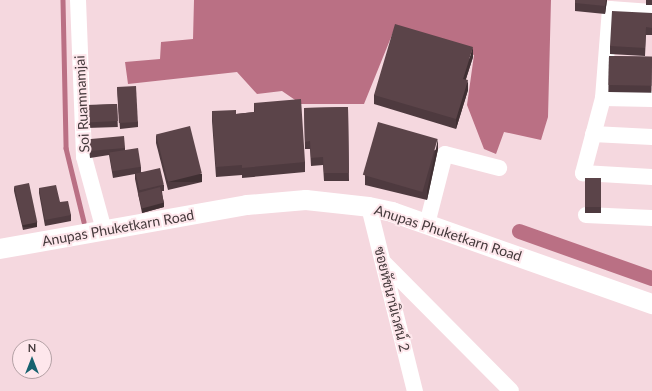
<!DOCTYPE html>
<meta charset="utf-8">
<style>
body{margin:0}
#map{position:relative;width:652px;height:391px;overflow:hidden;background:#f5d8df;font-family:Lato,Sarabun,sans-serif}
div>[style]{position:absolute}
.water>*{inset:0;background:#ba7084}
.stream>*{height:4.5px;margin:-2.25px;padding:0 2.25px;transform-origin:2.25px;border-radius:2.25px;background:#ba7084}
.canal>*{height:15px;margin:-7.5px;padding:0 7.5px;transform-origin:7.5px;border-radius:7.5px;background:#ba7084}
.minor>*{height:16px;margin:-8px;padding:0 8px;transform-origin:8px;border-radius:8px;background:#fff}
.tertiary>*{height:20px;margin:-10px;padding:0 10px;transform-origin:10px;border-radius:10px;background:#fff}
.wall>*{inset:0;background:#4e3a3f;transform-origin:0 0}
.shaded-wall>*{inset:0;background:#403033;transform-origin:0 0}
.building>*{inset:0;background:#5b4449;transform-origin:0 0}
span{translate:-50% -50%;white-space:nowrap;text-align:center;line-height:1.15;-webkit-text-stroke:4px #fee7ec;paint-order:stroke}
.street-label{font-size:14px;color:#44393b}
.north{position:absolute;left:12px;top:339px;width:40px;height:40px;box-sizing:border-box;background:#fee7ec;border:1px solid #b4a1a5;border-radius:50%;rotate:0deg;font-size:11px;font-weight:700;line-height:16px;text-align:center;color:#44393b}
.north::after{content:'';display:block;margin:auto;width:14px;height:18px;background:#17626f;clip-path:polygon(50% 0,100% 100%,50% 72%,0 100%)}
</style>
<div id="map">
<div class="water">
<i style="clip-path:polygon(194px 0,551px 0,548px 117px,541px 140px,504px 132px,496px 154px,484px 149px,467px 105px,474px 55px,394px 30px,364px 104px,301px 104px,282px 91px,257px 94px,237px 72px,128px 84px,125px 62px,160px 59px,161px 42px,193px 39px)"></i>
</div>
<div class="stream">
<i style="left:63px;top:0;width:148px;rotate:88.8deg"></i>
<i style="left:66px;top:148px;width:76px;rotate:76.3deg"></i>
</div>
<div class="canal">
<i style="left:519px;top:231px;width:141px;rotate:19.5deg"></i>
</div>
<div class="minor">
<i style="left:78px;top:0;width:157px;rotate:87.8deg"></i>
<i style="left:84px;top:157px;width:76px;rotate:74.7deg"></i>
<i style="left:652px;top:12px;width:42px;rotate:-175.9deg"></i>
<i style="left:610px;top:9px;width:89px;rotate:94.5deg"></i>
<i style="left:603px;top:98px;width:78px;rotate:104.9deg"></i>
<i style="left:583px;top:173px;width:69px;rotate:3.3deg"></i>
<i style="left:603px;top:98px;width:49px;rotate:1.2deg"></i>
<i style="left:593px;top:134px;width:59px;rotate:2.9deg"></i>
<i style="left:369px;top:207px;width:190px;rotate:76deg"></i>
<i style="left:586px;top:215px;width:66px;rotate:2.6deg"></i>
<i style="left:427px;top:224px;width:72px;rotate:-75.6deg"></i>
<i style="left:445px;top:154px;width:56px;rotate:14.5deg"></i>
<i style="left:384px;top:263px;width:180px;rotate:45.2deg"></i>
</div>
<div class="tertiary">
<i style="left:0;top:249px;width:251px;rotate:-10.1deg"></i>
<i style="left:247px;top:205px;width:59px;rotate:-4.8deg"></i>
<i style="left:306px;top:200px;width:63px;rotate:6.3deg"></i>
<i style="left:369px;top:207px;width:24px;rotate:12deg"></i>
<i style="left:392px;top:212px;width:276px;rotate:19.5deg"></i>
</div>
<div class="wall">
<i style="clip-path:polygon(575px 0,607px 0,605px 14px,575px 11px)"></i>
<i style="left:646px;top:0;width:6px;height:5px"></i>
<i style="clip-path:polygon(652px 13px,652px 35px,646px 35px,645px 56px,610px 54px,610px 46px)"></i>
<i style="left:609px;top:56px;width:43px;height:36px;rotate:1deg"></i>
<i style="clip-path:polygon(473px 57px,466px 79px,468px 90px,456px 129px,374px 104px,374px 95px)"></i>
<i style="clip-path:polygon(117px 87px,138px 122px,138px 127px,120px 129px)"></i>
<i style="clip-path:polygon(254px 103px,305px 162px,305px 172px,242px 178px,242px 175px,216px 177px,212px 121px,212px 111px,236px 114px,254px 112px)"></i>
<i style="left:117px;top:104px;width:23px;height:31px;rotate:88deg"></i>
<i style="clip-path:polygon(348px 107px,349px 181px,324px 181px,323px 165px,311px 166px,310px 149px,305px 149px,304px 108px)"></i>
<i style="clip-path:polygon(156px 135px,202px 182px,168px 190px,156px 143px)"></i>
<i style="clip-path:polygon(88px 140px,125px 148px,125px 150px,141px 167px,141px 172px,164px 185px,164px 191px,162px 191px,164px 207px,142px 213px,135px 179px,135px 174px,113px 178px,109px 155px,90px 158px)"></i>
<i style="clip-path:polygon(438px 149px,427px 200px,365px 185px,365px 175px)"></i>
<i style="left:585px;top:178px;width:16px;height:35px"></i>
<i style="clip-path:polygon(14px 186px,37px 227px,23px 230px,14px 191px)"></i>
<i style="clip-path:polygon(39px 188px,60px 202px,71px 215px,71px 221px,45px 226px,39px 193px)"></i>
</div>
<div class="shaded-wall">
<i style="clip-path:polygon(606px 0,607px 0,605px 14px,605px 6px)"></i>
<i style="clip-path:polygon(473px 47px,473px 57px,463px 88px,463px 79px)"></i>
<i style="clip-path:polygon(468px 80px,468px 90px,456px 129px,456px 119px)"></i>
<i style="clip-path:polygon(438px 139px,438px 149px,427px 200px,427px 191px)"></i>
<i style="left:202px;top:174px;width:8px;height:35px;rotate:90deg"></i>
<i style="clip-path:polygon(164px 202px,164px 207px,142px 213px,142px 207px)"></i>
<i style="left:37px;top:222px;width:5px;height:14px;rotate:90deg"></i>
</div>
<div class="building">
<i style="clip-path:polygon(575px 0,606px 0,605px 6px,575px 3px)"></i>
<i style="clip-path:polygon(612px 11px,652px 13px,652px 28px,646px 27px,645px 48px,610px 46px)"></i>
<i style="clip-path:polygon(395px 24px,473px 47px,463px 79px,468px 80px,456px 119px,374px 95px)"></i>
<i style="left:609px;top:56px;width:43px;height:29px;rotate:1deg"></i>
<i style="left:136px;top:86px;width:36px;height:19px;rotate:87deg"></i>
<i style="clip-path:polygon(301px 99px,305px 162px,242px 168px,242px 165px,216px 167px,212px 111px,236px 110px,236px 114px,255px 112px,254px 103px)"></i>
<i style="left:117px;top:104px;width:17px;height:31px;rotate:87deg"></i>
<i style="clip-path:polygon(348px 107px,349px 173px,324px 173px,323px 157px,311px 158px,310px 141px,305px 142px,304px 108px)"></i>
<i style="left:378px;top:122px;width:62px;height:55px;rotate:16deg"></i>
<i style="left:190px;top:126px;width:49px;height:35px;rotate:76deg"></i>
<i style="left:124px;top:136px;width:12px;height:36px;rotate:85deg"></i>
<i style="left:138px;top:148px;width:19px;height:29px;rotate:81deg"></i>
<i style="left:160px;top:168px;width:17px;height:25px;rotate:77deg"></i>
<i style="left:585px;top:178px;width:16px;height:29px"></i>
<i style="left:29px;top:183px;width:40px;height:15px;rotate:78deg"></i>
<i style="clip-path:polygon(56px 185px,60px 202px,68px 201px,71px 215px,45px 220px,39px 188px)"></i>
<i style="left:160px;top:187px;width:16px;height:23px;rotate:75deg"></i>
</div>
<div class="street-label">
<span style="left:82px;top:104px;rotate:-93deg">Soi Ruamnamjai</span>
<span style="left:118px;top:228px;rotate:-10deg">Anupas Phuketkarn Road</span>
<span style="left:448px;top:233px;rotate:18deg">Anupas Phuketkarn Road</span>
<span style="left:392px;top:299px;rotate:76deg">ซอยหัชนานิเวศน์ 2</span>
</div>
<div class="north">N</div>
</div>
